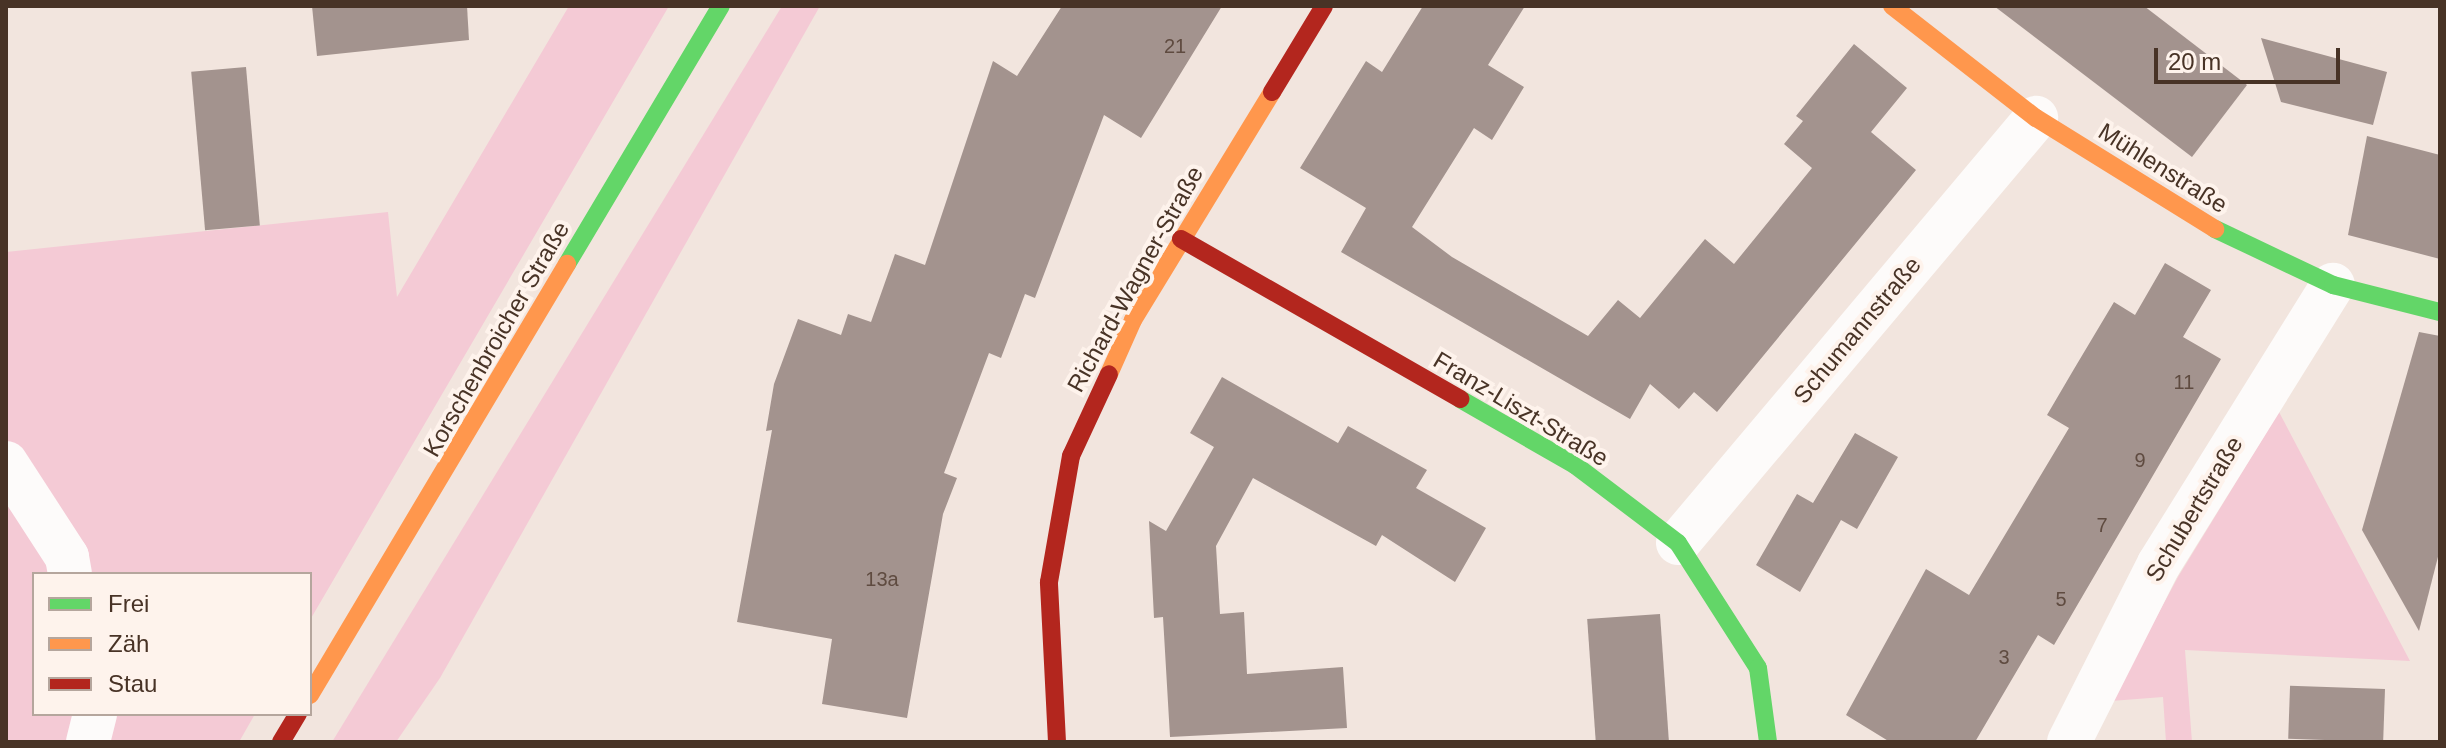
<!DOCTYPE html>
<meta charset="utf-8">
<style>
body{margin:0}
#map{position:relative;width:2446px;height:748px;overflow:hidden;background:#f2e5de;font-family:Arial,sans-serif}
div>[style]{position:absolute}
.green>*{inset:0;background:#f4cad5}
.building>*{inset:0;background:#a3938e;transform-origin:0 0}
.street>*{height:44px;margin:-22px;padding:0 22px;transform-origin:22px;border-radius:22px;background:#fdfbfa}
.fast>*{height:18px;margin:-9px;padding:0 9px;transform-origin:9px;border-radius:9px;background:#63d668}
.slow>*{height:18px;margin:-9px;padding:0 9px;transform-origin:9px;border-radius:9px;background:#ff974d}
.jam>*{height:18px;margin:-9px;padding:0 9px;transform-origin:9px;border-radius:9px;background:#b3261e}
span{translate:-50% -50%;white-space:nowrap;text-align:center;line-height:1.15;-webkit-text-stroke:8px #fef3ec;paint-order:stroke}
.number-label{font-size:20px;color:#5f4b40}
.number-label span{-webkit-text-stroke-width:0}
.street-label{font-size:24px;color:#483326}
.frame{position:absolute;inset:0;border:8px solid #483326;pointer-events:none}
.legend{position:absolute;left:32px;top:572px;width:280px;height:144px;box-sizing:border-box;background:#fef3ec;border:2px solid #b5a69d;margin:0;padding:10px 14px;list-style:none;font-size:24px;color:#483326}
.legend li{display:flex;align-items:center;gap:16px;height:40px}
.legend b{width:40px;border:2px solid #b5a69d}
.scale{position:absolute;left:2154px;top:48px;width:186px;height:36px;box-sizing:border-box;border:4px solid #483326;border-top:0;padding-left:10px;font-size:24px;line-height:28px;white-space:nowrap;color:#483326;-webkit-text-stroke:6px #fef3ec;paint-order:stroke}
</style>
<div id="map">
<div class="green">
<i style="clip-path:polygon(569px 6px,669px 6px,310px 620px,310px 574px,34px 574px,34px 714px,255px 714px,239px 742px,6px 742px,6px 252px,388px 212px,397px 297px)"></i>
<i style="clip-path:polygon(782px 6px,820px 6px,440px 678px,396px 742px,332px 742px)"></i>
<i style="clip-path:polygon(2279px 412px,2410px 661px,2185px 650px,2192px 742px,2166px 742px,2163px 697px,2111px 701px,2178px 577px)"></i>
</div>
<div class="building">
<i style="clip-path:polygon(312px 6px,467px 6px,469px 40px,317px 56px)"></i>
<i style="clip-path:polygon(1062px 6px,1222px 6px,1141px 138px,1104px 115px,1035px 298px,1025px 294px,1001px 358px,989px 353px,944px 473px,957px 478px,943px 514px,907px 718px,822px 704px,832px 639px,737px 622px,772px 430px,766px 431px,774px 384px,798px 319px,841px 335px,848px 314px,871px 322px,895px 254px,925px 265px,993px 61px,1017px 76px)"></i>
<i style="clip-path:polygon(1423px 6px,1525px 6px,1488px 65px,1524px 87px,1492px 140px,1474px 128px,1412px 227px,1452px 257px,1588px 336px,1618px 300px,1640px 318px,1705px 239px,1734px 264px,1812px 168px,1784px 144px,1803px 121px,1796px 116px,1854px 44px,1907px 88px,1871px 132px,1916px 170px,1717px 412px,1694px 392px,1679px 409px,1650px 384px,1630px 419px,1341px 252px,1366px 208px,1300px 168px,1366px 61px,1382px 72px)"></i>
<i style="clip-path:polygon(1994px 6px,2144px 6px,2247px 85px,2192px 157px)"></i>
<i style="clip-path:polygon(2261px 38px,2387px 72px,2373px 125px,2281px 102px)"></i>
<i style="left:246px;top:67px;width:159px;height:55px;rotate:85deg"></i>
<i style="clip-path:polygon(2367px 136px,2440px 155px,2440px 259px,2348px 235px)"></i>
<i style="clip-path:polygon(2165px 263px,2211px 290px,2183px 337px,2221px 359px,2054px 645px,2038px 635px,1975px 742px,1890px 742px,1846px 715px,1926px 569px,1969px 595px,2069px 428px,2047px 415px,2074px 369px,2114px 302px,2135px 315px)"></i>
<i style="clip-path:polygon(2419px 332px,2440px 336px,2440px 549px,2419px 631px,2362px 530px)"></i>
<i style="clip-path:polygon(1222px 377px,1338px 443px,1348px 426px,1427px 470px,1416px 488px,1486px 528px,1455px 582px,1382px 535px,1376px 546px,1253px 478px,1216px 546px,1220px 614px,1244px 612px,1247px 674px,1343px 667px,1347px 728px,1170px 737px,1163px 617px,1154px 618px,1149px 521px,1166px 531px,1214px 447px,1190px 433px)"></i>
<i style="clip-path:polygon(1855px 433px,1898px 457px,1857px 529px,1841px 520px,1800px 592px,1756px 565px,1797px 494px,1813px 503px)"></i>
<i style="left:1660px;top:614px;width:128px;height:73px;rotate:86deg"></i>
<i style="left:2385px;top:689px;width:53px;height:95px;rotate:92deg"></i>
</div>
<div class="street">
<i style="left:6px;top:463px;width:112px;rotate:57deg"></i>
<i style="left:67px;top:557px;width:17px;rotate:80deg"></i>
<i style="left:1678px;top:543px;width:556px;rotate:-49.89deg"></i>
<i style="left:88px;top:742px;width:29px;rotate:-76deg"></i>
<i style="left:2069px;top:742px;width:199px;rotate:-63.2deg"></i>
<i style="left:2159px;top:564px;width:329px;rotate:-58.1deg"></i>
</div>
<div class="fast">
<i style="left:2215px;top:229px;width:131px;rotate:25.4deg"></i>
<i style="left:2333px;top:285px;width:110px;rotate:14.2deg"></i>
<i style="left:567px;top:264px;width:300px;rotate:-59.2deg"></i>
<i style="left:1460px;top:399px;width:133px;rotate:29.9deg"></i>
<i style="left:1575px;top:465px;width:129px;rotate:37.1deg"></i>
<i style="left:1678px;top:543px;width:148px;rotate:57.4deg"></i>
<i style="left:1758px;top:668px;width:75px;rotate:82.3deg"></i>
</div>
<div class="slow">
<i style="left:1892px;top:6px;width:182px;rotate:37.9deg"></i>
<i style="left:2036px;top:118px;width:211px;rotate:31.8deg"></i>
<i style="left:1109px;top:374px;width:59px;rotate:-66deg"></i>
<i style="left:1133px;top:320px;width:267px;rotate:-58.6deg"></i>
<i style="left:310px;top:695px;width:502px;rotate:-59.19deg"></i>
</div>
<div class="jam">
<i style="left:1272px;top:92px;width:100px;rotate:-58.8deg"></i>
<i style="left:1181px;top:239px;width:322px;rotate:29.8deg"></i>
<i style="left:281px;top:742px;width:33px;rotate:-59deg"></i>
<i style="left:1057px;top:742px;width:160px;rotate:-92.9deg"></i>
<i style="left:1049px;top:582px;width:128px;rotate:-80.1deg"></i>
<i style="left:1071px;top:456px;width:90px;rotate:-65.1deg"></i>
</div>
<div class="number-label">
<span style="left:1175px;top:46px">21</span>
<span style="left:2184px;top:382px">11</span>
<span style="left:2140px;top:460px">9</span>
<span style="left:2102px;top:525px">7</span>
<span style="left:882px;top:579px">13a</span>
<span style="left:2061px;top:599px">5</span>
<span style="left:2004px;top:657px">3</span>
</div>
<div class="street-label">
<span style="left:2163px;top:168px;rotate:32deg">Mühlenstraße</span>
<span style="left:1135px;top:279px;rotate:-61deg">Richard-Wagner-Straße</span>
<span style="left:1857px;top:330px;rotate:-50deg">Schumannstraße</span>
<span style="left:496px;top:339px;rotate:-60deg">Korschenbroicher Straße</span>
<span style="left:1521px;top:409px;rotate:31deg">Franz-Liszt-Straße</span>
<span style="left:2194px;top:509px;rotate:-59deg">Schubertstraße</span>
</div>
<div class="frame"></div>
<ul class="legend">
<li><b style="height:10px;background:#63d668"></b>Frei</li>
<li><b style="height:10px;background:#ff974d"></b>Zäh</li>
<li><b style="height:10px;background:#b3261e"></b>Stau</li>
</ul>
<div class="scale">20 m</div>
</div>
